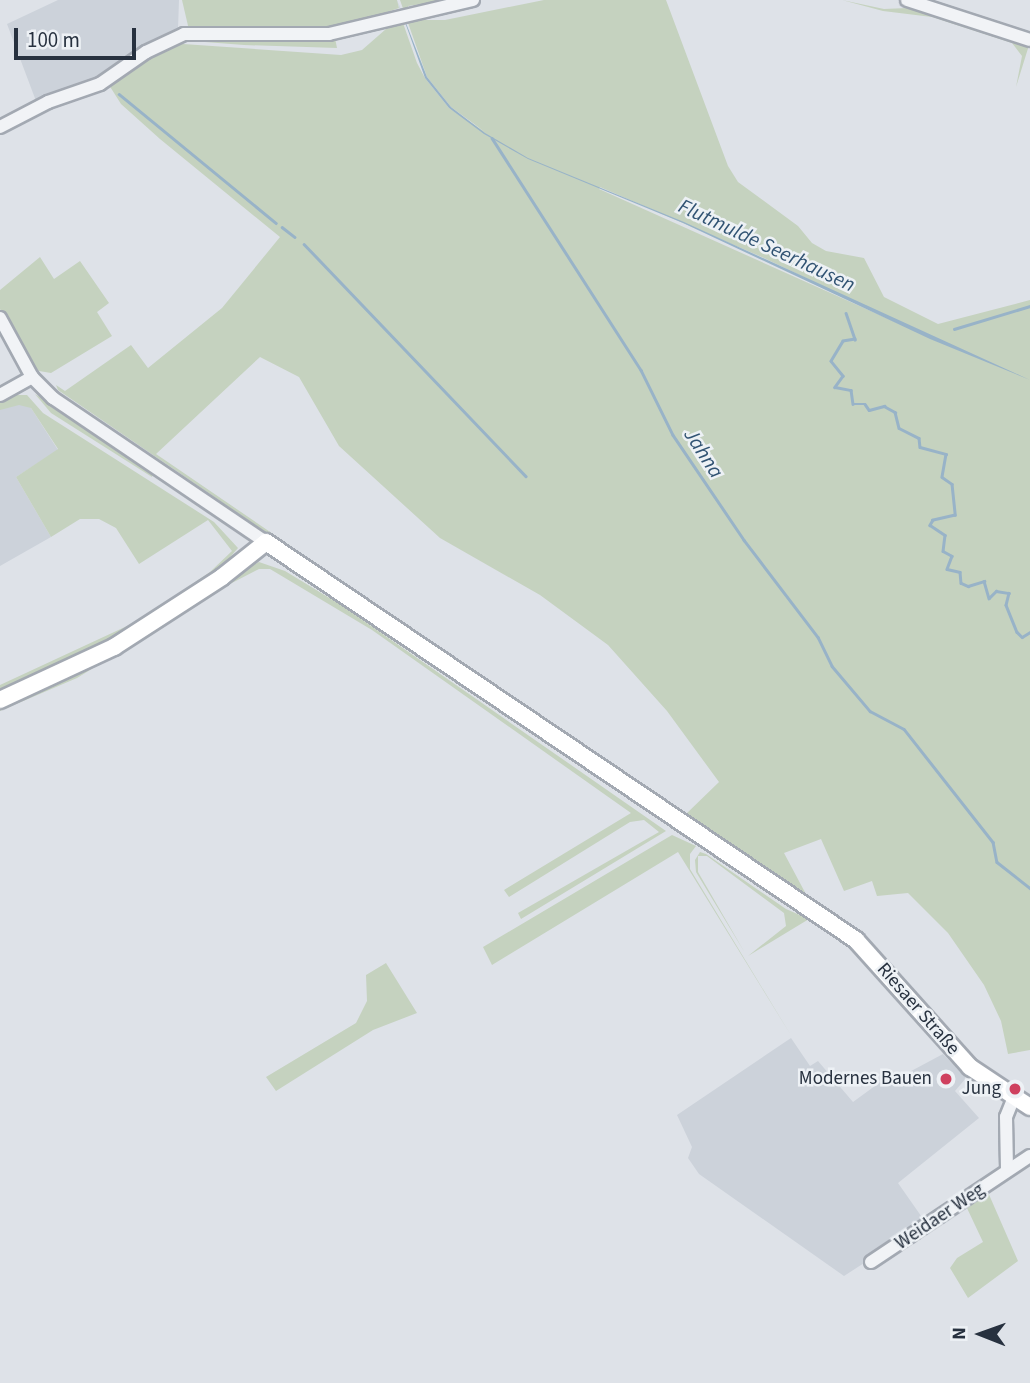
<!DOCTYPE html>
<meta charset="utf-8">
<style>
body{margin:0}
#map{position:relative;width:1030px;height:1383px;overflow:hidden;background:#dee2e8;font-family:"Source Sans 3",sans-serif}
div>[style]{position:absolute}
.built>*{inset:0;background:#ccd2da}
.green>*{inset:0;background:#c5d2bf}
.water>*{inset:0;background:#98b3c8}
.stream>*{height:2.5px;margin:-1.25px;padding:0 1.25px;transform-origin:1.25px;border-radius:1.25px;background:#98b3c8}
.roads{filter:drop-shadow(2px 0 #a3a9b2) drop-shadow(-2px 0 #a3a9b2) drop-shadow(0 2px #a3a9b2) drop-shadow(0 -2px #a3a9b2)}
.minor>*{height:12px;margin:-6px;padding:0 6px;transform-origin:6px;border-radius:6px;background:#f1f3f6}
.major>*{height:16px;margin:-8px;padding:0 8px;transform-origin:8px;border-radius:8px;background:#fff}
.dots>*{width:19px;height:19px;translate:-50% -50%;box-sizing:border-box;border:4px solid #edf1f5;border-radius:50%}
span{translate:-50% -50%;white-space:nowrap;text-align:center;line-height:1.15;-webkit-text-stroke:5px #edf1f5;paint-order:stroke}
.street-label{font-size:19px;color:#27313f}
.poi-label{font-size:19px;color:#27313f}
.right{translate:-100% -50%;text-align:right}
.water-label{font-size:21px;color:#315373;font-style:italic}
.north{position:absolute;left:946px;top:1299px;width:70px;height:70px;-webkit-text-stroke:5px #edf1f5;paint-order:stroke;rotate:271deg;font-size:19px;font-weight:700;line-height:28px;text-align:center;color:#27313f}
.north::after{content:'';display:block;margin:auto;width:24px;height:32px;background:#27313f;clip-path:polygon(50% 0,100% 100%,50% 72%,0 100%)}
.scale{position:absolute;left:14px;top:28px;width:122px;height:32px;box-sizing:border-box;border:4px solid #27313f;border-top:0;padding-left:9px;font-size:21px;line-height:24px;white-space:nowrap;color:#27313f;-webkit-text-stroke:5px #edf1f5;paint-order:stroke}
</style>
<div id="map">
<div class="built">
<i style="clip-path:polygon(58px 0,179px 0,178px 29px,158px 38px,102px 78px,36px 101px,7px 24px)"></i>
<i style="clip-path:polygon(14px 395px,31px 408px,58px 450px,16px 477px,51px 537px,0 566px,0 400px)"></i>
<i style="clip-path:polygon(791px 1038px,810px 1066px,818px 1061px,853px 1102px,894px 1072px,900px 1077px,943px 1054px,966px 1078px,955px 1091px,979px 1118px,898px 1183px,926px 1223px,844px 1276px,699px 1174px,688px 1158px,692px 1147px,677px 1115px)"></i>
</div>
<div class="green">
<i style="clip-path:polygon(182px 0,397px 0,399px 8px,341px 28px,189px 30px)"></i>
<i style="clip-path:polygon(evenodd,400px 0,450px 0,408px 6px,411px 20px,445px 20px,544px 0,666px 0,728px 166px,738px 182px,798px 226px,812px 243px,826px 251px,864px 258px,884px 297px,938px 324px,1030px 300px,1030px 1050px,1008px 1054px,1001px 1021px,984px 985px,948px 933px,908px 893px,877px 896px,872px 881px,844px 891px,821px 839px,784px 853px,808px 898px,805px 901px,58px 390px,56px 385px,65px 391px,131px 345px,148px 368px,222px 308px,280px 237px,160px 139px,121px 104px,109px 85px,166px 47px,183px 44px,341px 55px,362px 50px,386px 29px,403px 23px,417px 63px,425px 78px,449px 108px,485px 132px,451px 107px,427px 77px,400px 0,600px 187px,764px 258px,931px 338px,599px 189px,600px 187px,400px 0,260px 357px,299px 377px,339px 446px,440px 538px,540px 595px,608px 645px,667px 711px,719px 782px,685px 815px,156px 454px,260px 357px)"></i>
<i style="clip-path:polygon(842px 0,884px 9px,907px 8px,1030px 42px,1016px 87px,1022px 56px,1012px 43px,932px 17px,883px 11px)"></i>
<i style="clip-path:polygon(191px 37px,335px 38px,337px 48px,244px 45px,192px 41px)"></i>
<i style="clip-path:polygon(40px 257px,54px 279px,80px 261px,109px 303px,97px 312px,112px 336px,51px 373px,39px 371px,27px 358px,0 309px,0 290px)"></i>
<i style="clip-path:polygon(35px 394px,112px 441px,153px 472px,152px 477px,51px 413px)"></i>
<i style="clip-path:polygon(14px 395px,27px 395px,43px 413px,214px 522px,238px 548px,220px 569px,140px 625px,0 694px,0 685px,140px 620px,210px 572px,232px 551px,208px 520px,139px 564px,116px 528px,99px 519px,80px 519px,51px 537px,16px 477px,58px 449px,31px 408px,19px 405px,0 410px,0 400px)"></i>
<i style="clip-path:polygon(259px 562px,285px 571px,341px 605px,666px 831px,521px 919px,518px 913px,659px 832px,644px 820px,630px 822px,509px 897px,504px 890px,631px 813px,372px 630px,270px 569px,259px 569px,228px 585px,77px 678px,0 711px,0 705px)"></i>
<i style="clip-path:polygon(672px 835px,696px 846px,690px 854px,690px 869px,792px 1037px,678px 852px,492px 965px,483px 947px)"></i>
<i style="clip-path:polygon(700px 852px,706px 854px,786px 909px,809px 919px,748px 956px,786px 926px,784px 913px,707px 856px,698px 856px,698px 872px,745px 953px,696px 872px,695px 860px)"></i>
<i style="clip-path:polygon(386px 963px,417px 1013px,373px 1030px,276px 1091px,266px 1077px,356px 1023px,367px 1001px,366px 975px)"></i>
<i style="clip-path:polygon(987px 1190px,1018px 1261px,968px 1298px,950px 1268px,957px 1258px,983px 1242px,966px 1206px)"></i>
</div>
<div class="water">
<i style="clip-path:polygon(397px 0,427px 77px,451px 107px,485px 133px,528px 158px,684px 222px,1030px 380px,930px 339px,683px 223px,528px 159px,484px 134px,449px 108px,425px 78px)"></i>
</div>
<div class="stream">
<i style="left:119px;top:94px;width:203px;rotate:39.4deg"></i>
<i style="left:492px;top:138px;width:276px;rotate:57.3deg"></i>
<i style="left:641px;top:370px;width:72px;rotate:63.8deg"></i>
<i style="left:673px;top:435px;width:127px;rotate:55.9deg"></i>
<i style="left:744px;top:540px;width:122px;rotate:52.7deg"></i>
<i style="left:818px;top:637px;width:32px;rotate:64deg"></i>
<i style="left:832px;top:666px;width:59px;rotate:49.8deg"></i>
<i style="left:870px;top:711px;width:38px;rotate:28deg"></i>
<i style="left:904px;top:729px;width:144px;rotate:51.8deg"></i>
<i style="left:993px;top:842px;width:20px;rotate:79deg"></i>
<i style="left:997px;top:862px;width:42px;rotate:38.2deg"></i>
<i style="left:282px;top:227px;width:16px;rotate:38deg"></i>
<i style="left:304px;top:244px;width:321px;rotate:46.3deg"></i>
<i style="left:846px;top:313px;width:28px;rotate:71deg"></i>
<i style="left:855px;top:339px;width:12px;rotate:171deg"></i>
<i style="left:843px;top:341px;width:23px;rotate:121deg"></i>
<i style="left:831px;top:361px;width:19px;rotate:51deg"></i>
<i style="left:843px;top:376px;width:14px;rotate:126deg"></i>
<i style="left:835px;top:387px;width:16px;rotate:11deg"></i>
<i style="left:851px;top:390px;width:14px;rotate:82deg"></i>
<i style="left:853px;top:404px;width:12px"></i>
<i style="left:865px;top:404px;width:7px;rotate:56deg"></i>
<i style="left:869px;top:410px;width:16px;rotate:-15deg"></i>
<i style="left:884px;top:406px;width:13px;rotate:29deg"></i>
<i style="left:895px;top:412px;width:16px;rotate:76deg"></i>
<i style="left:899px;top:428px;width:22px;rotate:27deg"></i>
<i style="left:919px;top:438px;width:9px;rotate:84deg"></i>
<i style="left:920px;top:447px;width:27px;rotate:15deg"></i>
<i style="left:946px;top:454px;width:23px;rotate:100deg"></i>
<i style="left:942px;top:477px;width:12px;rotate:35deg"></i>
<i style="left:952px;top:484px;width:31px;rotate:84deg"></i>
<i style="left:955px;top:515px;width:23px;rotate:167deg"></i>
<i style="left:933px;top:520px;width:6px;rotate:121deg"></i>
<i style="left:930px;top:525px;width:18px;rotate:34deg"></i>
<i style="left:945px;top:535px;width:16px;rotate:97deg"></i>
<i style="left:943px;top:551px;width:10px;rotate:29deg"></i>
<i style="left:952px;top:556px;width:14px;rotate:111deg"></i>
<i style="left:947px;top:569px;width:13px;rotate:13deg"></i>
<i style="left:960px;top:572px;width:11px;rotate:85deg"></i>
<i style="left:961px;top:583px;width:8px;rotate:23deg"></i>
<i style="left:968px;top:586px;width:17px;rotate:-17deg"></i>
<i style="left:984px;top:581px;width:18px;rotate:74deg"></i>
<i style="left:989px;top:598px;width:10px;rotate:-45deg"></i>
<i style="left:996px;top:591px;width:13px;rotate:9deg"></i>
<i style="left:1009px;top:593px;width:12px;rotate:104deg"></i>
<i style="left:1006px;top:605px;width:29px;rotate:68deg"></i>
<i style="left:1017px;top:632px;width:7px;rotate:45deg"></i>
<i style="left:1022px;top:637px;width:9px;rotate:-32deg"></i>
<i style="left:954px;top:329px;width:79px;rotate:-16.8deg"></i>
</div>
<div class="roads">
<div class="minor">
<i style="left:907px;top:0;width:129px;rotate:18deg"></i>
<i style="left:0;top:127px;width:54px;rotate:-27.5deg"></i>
<i style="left:48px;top:102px;width:55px;rotate:-19.1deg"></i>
<i style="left:100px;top:84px;width:56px;rotate:-34.8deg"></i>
<i style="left:146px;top:52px;width:42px;rotate:-25.3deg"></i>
<i style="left:184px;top:34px;width:145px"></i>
<i style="left:329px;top:34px;width:148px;rotate:-13.3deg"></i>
<i style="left:0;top:318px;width:67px;rotate:61.5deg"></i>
<i style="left:32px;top:377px;width:30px;rotate:45deg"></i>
<i style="left:53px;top:398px;width:257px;rotate:34.1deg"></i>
<i style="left:0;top:395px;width:37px;rotate:-29deg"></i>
<i style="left:1007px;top:1169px;width:52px;rotate:-91.1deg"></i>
<i style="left:1006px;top:1117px;width:22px;rotate:-68deg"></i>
<i style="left:871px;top:1262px;width:191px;rotate:-33.7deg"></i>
</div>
<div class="major">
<i style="left:0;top:700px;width:126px;rotate:-24.9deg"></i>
<i style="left:114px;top:647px;width:129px;rotate:-32.9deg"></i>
<i style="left:222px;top:577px;width:56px;rotate:-38.5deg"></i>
<i style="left:266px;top:542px;width:712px;rotate:34deg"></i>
<i style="left:856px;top:940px;width:171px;rotate:48.1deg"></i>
<i style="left:970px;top:1067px;width:72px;rotate:33.7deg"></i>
</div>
</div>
<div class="dots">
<i style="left:946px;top:1079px;background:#cf415f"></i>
<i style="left:1015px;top:1089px;background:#cf415f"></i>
</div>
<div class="street-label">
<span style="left:918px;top:1009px;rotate:49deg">Riesaer Straße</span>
<span style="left:940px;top:1217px;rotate:-34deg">Weidaer Weg</span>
</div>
<div class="poi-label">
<span class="right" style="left:932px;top:1079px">Modernes Bauen</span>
<span class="right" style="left:1001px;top:1089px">Jung</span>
</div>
<div class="water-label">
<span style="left:767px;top:245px;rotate:25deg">Flutmulde Seerhausen</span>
<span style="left:704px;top:453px;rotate:57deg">Jahna</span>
</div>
<div class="north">N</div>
<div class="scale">100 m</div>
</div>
